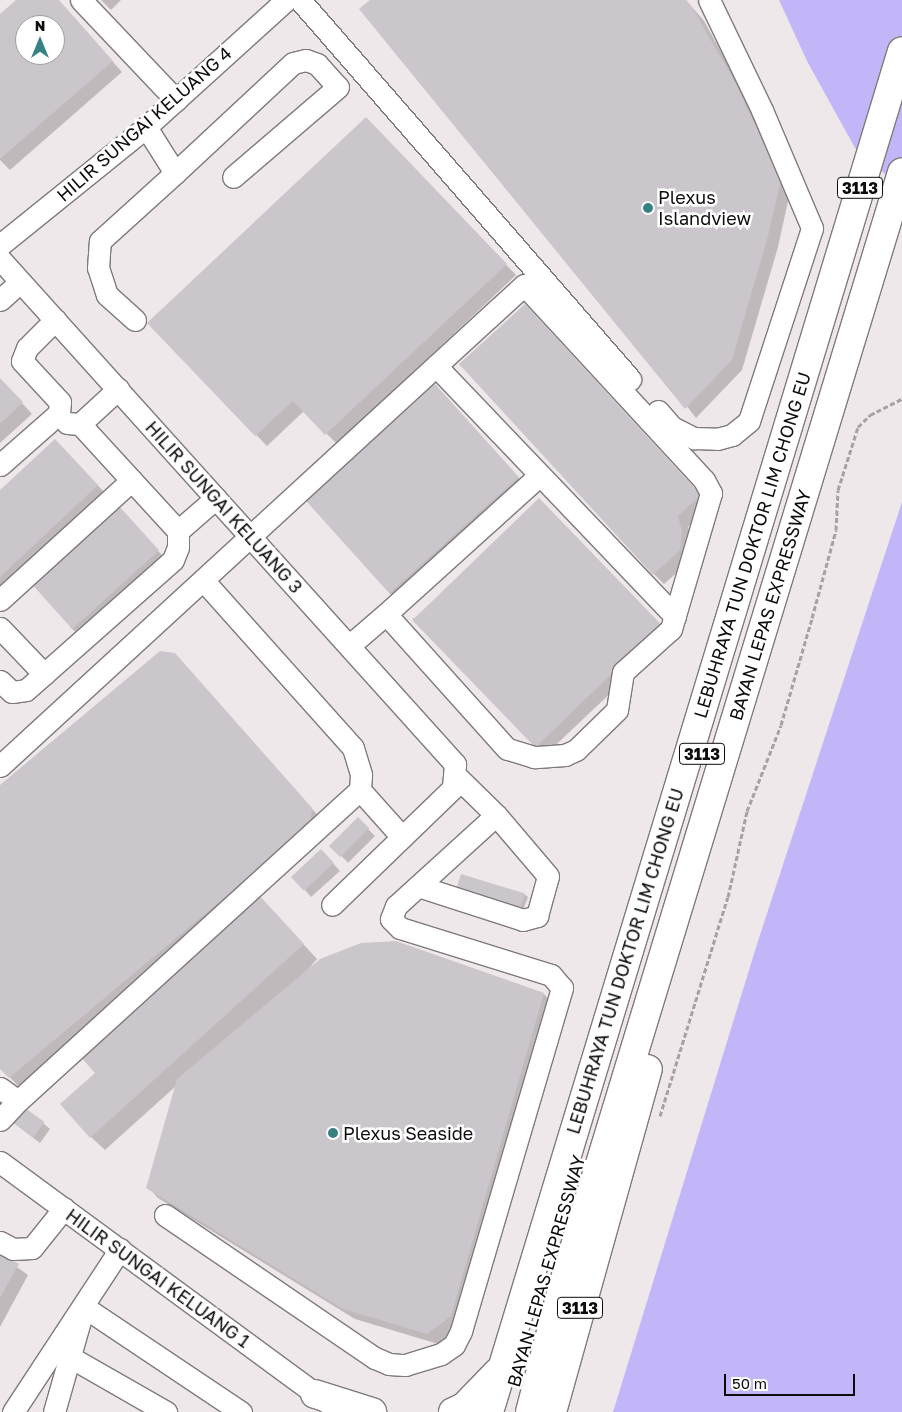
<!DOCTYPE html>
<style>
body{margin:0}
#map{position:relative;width:902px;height:1412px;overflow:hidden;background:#efe8ea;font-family:"Golos Text",sans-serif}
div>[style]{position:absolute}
.water>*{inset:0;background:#c2b6f8}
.shadow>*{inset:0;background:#0003;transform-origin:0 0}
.building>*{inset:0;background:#cac6cb;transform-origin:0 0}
.path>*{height:3px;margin-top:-1.5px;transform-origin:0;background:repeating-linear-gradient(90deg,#a6a1a2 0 5px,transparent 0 7.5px)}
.roads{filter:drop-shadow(1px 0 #807a7c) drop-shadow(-1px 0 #807a7c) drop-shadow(0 1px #807a7c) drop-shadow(0 -1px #807a7c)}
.minor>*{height:21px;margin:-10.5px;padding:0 10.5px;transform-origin:10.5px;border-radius:10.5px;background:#fff}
.highway>*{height:28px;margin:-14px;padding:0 14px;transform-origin:14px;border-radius:14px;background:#fff}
.dots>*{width:14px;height:14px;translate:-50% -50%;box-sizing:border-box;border:2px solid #fff;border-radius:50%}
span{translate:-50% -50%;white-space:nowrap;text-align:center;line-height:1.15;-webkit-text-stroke:5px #fff;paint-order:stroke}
.shield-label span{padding:1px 4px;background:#fff;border:1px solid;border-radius:4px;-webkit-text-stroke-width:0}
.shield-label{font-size:16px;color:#0d0b0c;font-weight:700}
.street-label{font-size:18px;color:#0d0b0c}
.poi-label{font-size:18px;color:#0d0b0c}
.left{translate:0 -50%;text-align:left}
.north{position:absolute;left:15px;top:15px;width:50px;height:50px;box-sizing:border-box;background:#fff;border:1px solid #9e9d9e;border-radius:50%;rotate:0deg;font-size:14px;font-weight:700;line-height:20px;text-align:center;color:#0d0b0c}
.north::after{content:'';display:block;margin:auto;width:18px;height:22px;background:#378083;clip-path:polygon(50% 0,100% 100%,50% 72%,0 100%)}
.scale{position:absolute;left:724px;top:1374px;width:131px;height:22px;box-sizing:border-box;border:2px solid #0d0b0c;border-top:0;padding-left:6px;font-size:15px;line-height:18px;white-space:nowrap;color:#0d0b0c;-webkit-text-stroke:4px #fff;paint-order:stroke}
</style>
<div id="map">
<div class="water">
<i style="clip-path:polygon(779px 0,902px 0,902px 189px,855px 148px,807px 61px)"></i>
<i style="clip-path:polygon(902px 502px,902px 1412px,613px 1412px,758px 941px)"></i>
</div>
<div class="shadow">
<i style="clip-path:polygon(evenodd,18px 0,58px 0,122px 72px,10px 170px,0 160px,0 16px,18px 0,25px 25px,55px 25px,55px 55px,25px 55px,25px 25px)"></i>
<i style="clip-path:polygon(101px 0,121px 0,111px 10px)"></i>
<i style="clip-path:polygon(372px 0,686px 0,704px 21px,746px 96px,790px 192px,778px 247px,742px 370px,696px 418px)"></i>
<i style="clip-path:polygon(376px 129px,516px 275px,337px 444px,304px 411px,267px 446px,148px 323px)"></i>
<i style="clip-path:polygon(525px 306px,710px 506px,688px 527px,692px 542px,690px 561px,664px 584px,654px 574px)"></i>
<i style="clip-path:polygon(0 379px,32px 414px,0 443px)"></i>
<i style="left:445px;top:396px;width:124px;height:173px;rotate:48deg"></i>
<i style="clip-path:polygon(65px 451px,108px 496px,0 597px,0 492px)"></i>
<i style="clip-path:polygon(119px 507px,168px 562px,81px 637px,70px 627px)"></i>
<i style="clip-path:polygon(412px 618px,670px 637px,544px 756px)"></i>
<i style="clip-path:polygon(185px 665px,322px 820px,20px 1088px,0 1067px,0 787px)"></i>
<i style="left:358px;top:819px;width:24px;height:38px;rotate:45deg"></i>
<i style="clip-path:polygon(328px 858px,340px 871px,311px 897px,305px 890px)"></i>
<i style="clip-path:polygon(462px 876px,524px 894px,528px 897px,523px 910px)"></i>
<i style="clip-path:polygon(271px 909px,317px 959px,305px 973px,544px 994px,554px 1005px,461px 1326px,438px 1344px,355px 1319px,158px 1198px,148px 1187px,176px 1086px,105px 1150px,91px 1137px)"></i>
<i style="clip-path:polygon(43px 1123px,50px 1129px,40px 1143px,15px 1124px)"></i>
<i style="clip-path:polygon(0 1255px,28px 1275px,0 1327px)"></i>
</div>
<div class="building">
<i style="clip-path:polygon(evenodd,16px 0,59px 0,113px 61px,0 159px,0 14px,16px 0,25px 25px,55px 25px,55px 55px,25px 55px,25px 25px)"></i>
<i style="clip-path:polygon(370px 0,686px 0,693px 9px,736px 84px,781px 180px,768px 236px,732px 360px,685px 409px,359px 9px)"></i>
<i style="clip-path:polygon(366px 117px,507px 264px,325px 435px,293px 401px,255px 436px,147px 323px)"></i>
<i style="clip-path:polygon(525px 304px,701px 495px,678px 516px,682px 531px,680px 550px,653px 575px,459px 364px)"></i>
<i style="clip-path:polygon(0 378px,23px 402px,0 424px)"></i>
<i style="left:435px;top:384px;width:125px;height:174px;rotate:48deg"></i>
<i style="clip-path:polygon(55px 439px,98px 485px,0 577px,0 490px)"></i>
<i style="left:539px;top:498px;width:177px;height:176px;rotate:46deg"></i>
<i style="left:119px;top:506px;width:60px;height:117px;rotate:48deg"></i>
<i style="clip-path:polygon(160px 651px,175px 653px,312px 808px,310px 826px,9px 1078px,0 1069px,0 785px)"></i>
<i style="left:358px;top:817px;width:16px;height:41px;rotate:45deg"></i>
<i style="left:321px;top:849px;width:19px;height:41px;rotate:47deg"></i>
<i style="left:461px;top:874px;width:67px;height:16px;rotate:17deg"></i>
<i style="clip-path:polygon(258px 894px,304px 944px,90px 1138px,60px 1104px,95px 1073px,79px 1055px)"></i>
<i style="clip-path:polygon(396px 941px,544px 993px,451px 1316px,427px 1334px,343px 1309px,146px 1188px,177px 1079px,320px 959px,361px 943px)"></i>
<i style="left:25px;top:1108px;width:24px;height:19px;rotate:36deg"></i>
<i style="clip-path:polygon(0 1254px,19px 1264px,0 1298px)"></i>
</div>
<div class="path">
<i style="left:660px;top:1116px;width:229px;rotate:-72.8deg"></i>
<i style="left:728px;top:897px;width:88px;rotate:-77.5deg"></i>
<i style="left:747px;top:811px;width:92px;rotate:-68.4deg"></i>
<i style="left:781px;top:725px;width:111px;rotate:-73.8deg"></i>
<i style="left:812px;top:618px;width:91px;rotate:-74.7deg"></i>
<i style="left:836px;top:530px;width:40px;rotate:-87.1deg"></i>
<i style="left:838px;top:490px;width:66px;rotate:-72.4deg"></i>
<i style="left:858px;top:427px;width:17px;rotate:-45deg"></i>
<i style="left:870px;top:415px;width:36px;rotate:-27deg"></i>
</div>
<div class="roads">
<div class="minor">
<i style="left:81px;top:0;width:138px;rotate:46.5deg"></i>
<i style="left:300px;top:0;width:503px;rotate:48.95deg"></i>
<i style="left:175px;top:173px;width:161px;rotate:-43deg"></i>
<i style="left:293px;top:63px;width:13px;rotate:-13deg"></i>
<i style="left:306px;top:60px;width:12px;rotate:20deg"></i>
<i style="left:317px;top:64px;width:31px;rotate:48deg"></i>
<i style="left:338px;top:87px;width:138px;rotate:139.4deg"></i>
<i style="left:0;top:245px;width:188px;rotate:-38.9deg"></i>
<i style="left:146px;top:127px;width:189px;rotate:-42.2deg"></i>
<i style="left:0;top:259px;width:680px;rotate:47.98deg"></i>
<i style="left:455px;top:764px;width:24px;rotate:95deg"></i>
<i style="left:453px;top:788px;width:168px;rotate:136deg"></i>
<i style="left:0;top:300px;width:27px;rotate:-42deg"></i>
<i style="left:135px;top:320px;width:38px;rotate:-138deg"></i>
<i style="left:107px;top:295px;width:28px;rotate:-108deg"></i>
<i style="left:98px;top:268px;width:27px;rotate:-86deg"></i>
<i style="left:100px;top:241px;width:101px;rotate:-42.2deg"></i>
<i style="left:175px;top:173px;width:54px;rotate:-122.2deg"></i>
<i style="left:436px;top:366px;width:346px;rotate:46.3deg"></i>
<i style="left:658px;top:411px;width:21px;rotate:49deg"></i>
<i style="left:672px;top:427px;width:25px;rotate:27deg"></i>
<i style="left:694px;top:438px;width:23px;rotate:2deg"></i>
<i style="left:717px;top:439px;width:16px;rotate:-15deg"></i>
<i style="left:732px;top:435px;width:22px;rotate:-39deg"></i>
<i style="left:749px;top:421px;width:203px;rotate:-71.9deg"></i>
<i style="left:812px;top:228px;width:128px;rotate:-113deg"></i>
<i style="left:762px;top:110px;width:122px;rotate:-115.7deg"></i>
<i style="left:67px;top:423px;width:13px;rotate:4deg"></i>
<i style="left:80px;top:424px;width:52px;rotate:-42.6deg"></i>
<i style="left:80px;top:424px;width:145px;rotate:47.5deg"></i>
<i style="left:178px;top:531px;width:50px;rotate:-41deg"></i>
<i style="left:0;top:465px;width:79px;rotate:-41.4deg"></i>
<i style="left:59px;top:413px;width:11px;rotate:-85deg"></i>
<i style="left:60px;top:402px;width:56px;rotate:-132.8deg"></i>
<i style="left:22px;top:361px;width:14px;rotate:-69deg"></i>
<i style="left:27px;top:348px;width:40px;rotate:-45deg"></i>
<i style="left:203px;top:580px;width:225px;rotate:48.2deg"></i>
<i style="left:353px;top:748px;width:28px;rotate:73deg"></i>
<i style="left:361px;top:775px;width:15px;rotate:94deg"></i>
<i style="left:360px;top:790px;width:63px;rotate:48.2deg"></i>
<i style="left:0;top:600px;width:178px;rotate:-42.3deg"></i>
<i style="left:386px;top:614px;width:207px;rotate:-42.1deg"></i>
<i style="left:0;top:628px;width:64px;rotate:46.3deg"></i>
<i style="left:0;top:681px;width:16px;rotate:43deg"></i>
<i style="left:12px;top:692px;width:14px;rotate:-8deg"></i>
<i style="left:26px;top:690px;width:196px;rotate:-41.5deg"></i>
<i style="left:173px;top:560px;width:14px;rotate:-69deg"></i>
<i style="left:178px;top:547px;width:16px;rotate:-90deg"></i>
<i style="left:0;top:766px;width:711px;rotate:-42.55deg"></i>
<i style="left:524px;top:285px;width:265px;rotate:47.3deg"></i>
<i style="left:704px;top:480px;width:15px;rotate:62deg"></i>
<i style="left:711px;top:493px;width:142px;rotate:106.4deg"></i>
<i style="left:671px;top:629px;width:64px;rotate:138.1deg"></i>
<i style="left:623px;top:672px;width:38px;rotate:99deg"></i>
<i style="left:617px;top:710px;width:57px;rotate:135.7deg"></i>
<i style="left:576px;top:750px;width:12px;rotate:156deg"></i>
<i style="left:565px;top:755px;width:31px;rotate:176deg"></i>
<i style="left:534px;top:757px;width:28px;rotate:-163deg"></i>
<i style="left:507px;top:749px;width:181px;rotate:-131.9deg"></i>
<i style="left:386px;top:614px;width:48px;rotate:139.3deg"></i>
<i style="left:418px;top:886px;width:110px;rotate:17.9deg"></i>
<i style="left:523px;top:920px;width:15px;rotate:-16deg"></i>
<i style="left:537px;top:916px;width:41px;rotate:-74.6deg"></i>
<i style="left:548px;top:876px;width:80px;rotate:-130.4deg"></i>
<i style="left:0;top:1088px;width:22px;rotate:36deg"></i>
<i style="left:18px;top:1101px;width:462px;rotate:-42.3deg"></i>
<i style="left:0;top:1120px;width:26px;rotate:-47deg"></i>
<i style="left:0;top:1162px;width:407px;rotate:36.3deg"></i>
<i style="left:165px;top:1215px;width:254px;rotate:34.3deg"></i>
<i style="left:375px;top:1358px;width:15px;rotate:23deg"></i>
<i style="left:389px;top:1364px;width:16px;rotate:4deg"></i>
<i style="left:405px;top:1365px;width:38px;rotate:-17deg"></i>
<i style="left:441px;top:1354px;width:16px;rotate:-35deg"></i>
<i style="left:454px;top:1345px;width:16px;rotate:-63deg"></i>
<i style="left:461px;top:1331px;width:358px;rotate:-73.6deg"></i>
<i style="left:562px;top:988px;width:17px;rotate:-130deg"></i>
<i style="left:551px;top:975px;width:158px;rotate:-162.7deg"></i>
<i style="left:400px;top:928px;width:13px;rotate:-135deg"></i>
<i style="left:391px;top:919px;width:14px;rotate:-69deg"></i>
<i style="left:396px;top:906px;width:135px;rotate:-42.3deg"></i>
<i style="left:496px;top:815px;width:56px;rotate:-135.7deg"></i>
<i style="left:0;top:1242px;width:15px;rotate:28deg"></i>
<i style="left:13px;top:1249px;width:19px;rotate:-3deg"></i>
<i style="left:32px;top:1248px;width:51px;rotate:-51.3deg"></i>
<i style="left:70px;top:1357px;width:111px;rotate:29.8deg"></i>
<i style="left:13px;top:1412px;width:195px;rotate:-56.7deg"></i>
<i style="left:54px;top:1412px;width:109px;rotate:-74.1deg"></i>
<i style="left:84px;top:1307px;width:189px;rotate:33.8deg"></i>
</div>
<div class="highway">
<i style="left:315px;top:1394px;width:60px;rotate:17.5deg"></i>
<i style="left:453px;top:1412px;width:12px;rotate:-24deg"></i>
<i style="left:464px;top:1407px;width:49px;rotate:-45.8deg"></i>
<i style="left:489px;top:1412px;width:1422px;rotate:-73.12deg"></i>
<i style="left:530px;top:1412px;width:134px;rotate:-75.3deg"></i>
<i style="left:564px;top:1282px;width:1160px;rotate:-73.06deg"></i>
<i style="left:552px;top:1412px;width:356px;rotate:-74.4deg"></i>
</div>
</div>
<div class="dots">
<i style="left:648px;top:208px;background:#378083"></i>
<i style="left:333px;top:1133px;background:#378083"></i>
</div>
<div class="shield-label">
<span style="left:860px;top:188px">3113</span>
<span style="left:702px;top:754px">3113</span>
<span style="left:580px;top:1308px">3113</span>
</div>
<div class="street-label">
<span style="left:144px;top:124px;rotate:-41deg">HILIR SUNGAI KELUANG 4</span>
<span style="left:224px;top:507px;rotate:48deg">HILIR SUNGAI KELUANG 3</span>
<span style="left:752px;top:545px;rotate:-73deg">LEBUHRAYA TUN DOKTOR LIM CHONG EU</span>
<span style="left:770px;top:605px;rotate:-73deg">BAYAN LEPAS EXPRESSWAY</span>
<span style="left:625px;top:961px;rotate:-73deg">LEBUHRAYA TUN DOKTOR LIM CHONG EU</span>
<span style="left:546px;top:1271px;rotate:-74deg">BAYAN LEPAS EXPRESSWAY</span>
<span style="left:158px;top:1278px;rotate:36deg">HILIR SUNGAI KELUANG 1</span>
</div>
<div class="poi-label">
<span class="left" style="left:658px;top:208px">Plexus<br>Islandview</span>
<span class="left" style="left:343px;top:1133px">Plexus Seaside</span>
</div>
<div class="north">N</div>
<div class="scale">50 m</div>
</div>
